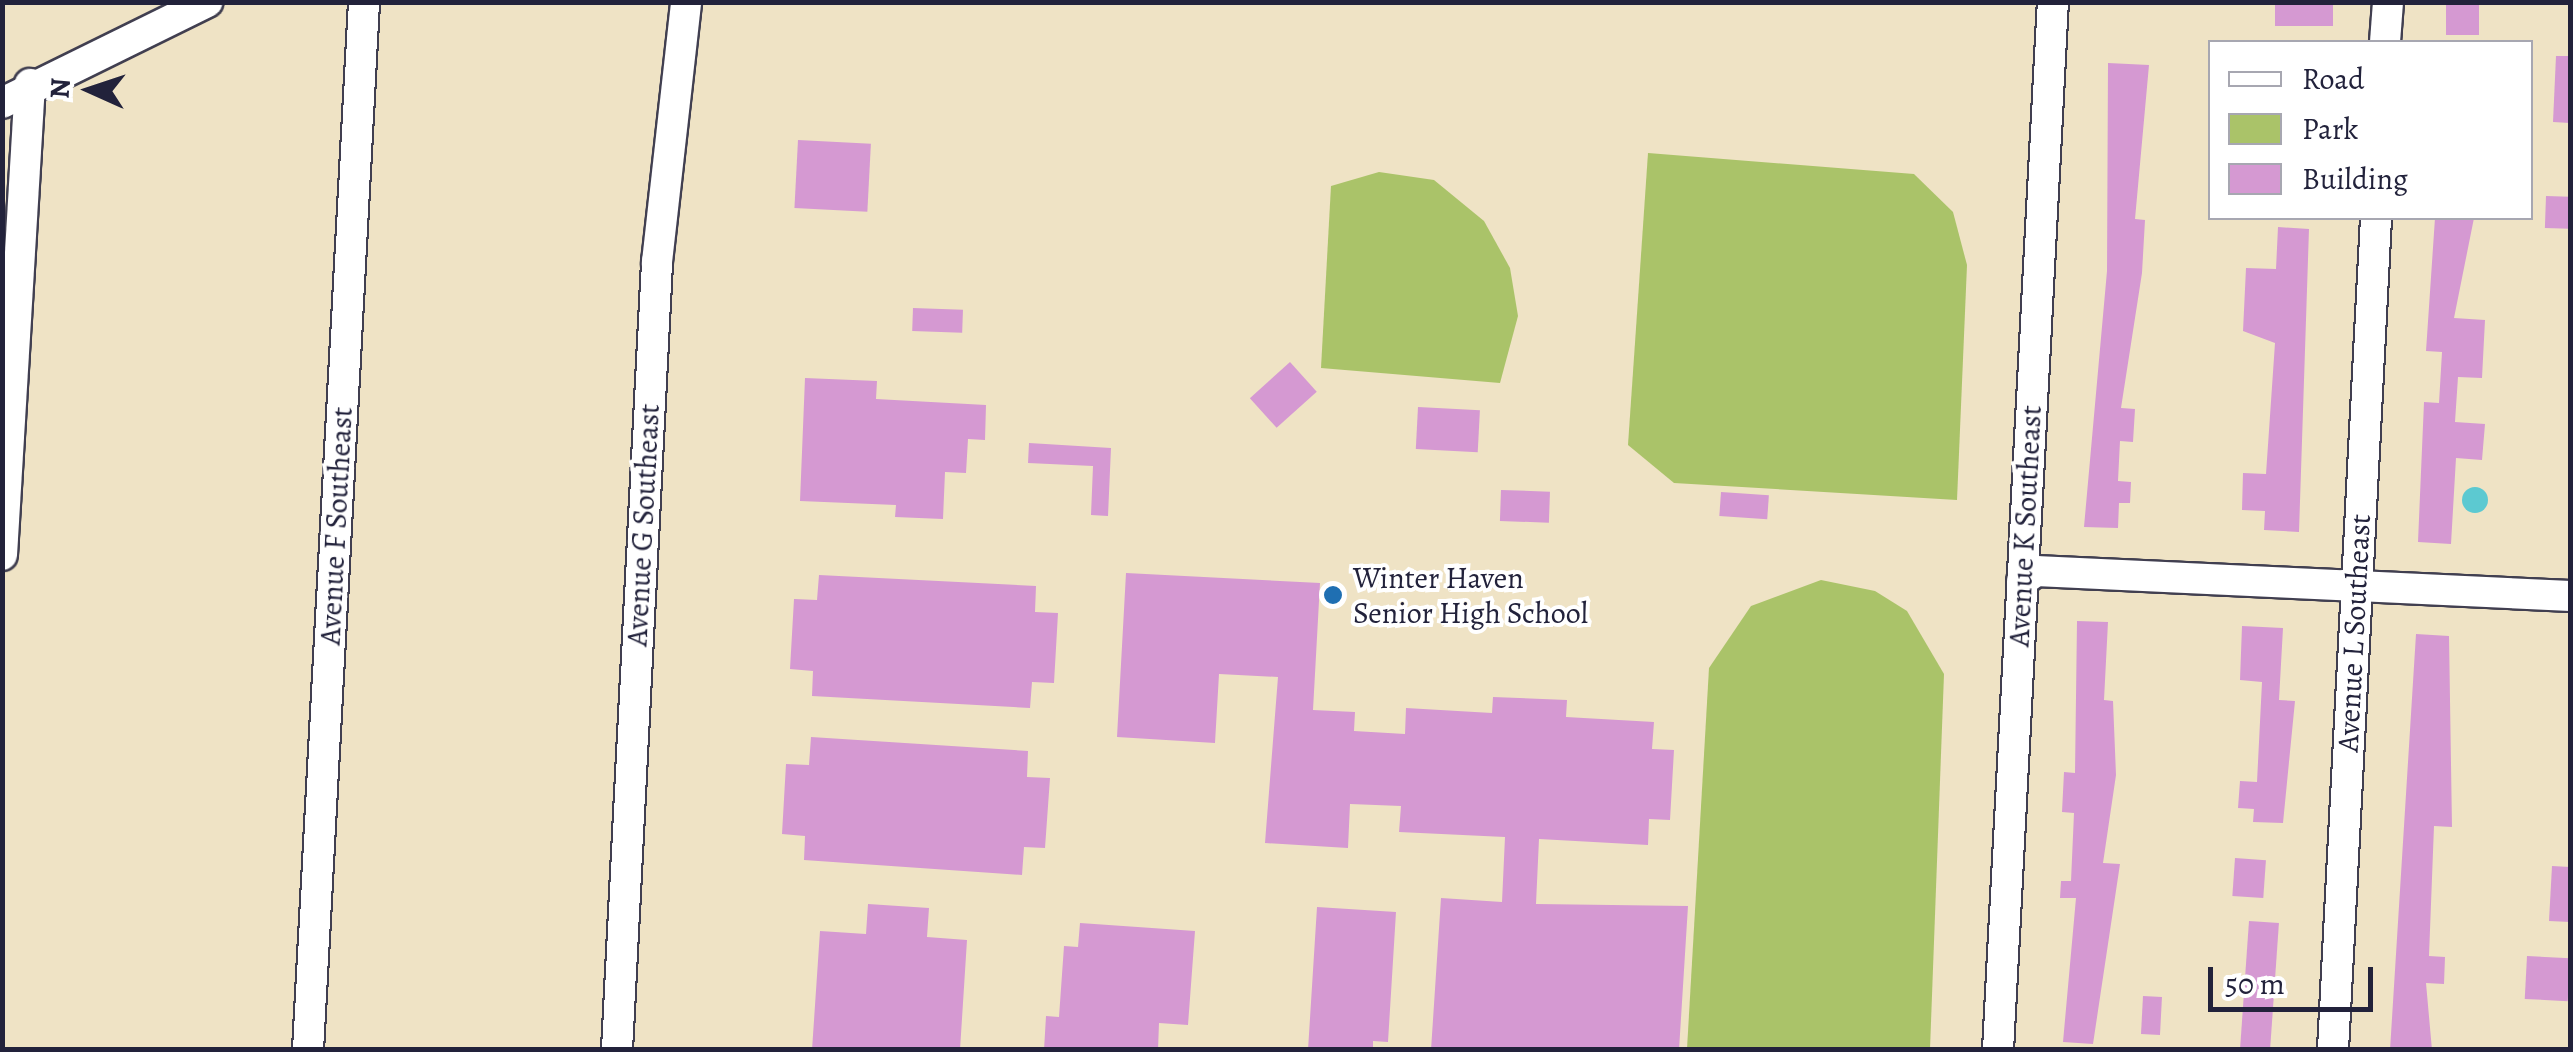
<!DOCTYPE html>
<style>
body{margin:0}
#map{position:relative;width:2573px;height:1052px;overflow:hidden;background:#efe3c5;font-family:Alegreya,serif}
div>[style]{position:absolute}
.green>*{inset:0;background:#aac369}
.water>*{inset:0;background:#5cc9d1}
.round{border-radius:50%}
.building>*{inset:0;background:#d599d2;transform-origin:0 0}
.roads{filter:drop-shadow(2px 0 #413f50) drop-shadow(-2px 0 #413f50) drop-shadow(0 2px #413f50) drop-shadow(0 -2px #413f50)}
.minor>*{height:30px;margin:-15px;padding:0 15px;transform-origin:15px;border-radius:15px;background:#fff}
.dots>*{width:28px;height:28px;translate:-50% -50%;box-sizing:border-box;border:5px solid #fff;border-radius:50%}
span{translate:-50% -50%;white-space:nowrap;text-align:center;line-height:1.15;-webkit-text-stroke:8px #fff;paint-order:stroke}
.street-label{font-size:30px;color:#22223b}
.poi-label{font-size:30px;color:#22223b}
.left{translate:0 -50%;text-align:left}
.frame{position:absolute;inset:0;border:5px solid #22223b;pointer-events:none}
.legend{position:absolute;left:2208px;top:40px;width:325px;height:180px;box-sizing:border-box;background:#fff;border:2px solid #a7a7b1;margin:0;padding:12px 18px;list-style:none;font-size:30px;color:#22223b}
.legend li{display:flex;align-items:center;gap:20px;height:50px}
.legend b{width:50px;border:2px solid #a7a7b1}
.north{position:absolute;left:40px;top:40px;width:100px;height:100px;-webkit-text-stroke:8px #fff;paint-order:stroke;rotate:273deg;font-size:28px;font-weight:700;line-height:40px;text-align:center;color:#22223b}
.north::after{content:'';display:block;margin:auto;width:35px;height:45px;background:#22223b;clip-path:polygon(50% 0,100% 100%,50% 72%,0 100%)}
.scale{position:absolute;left:2208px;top:967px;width:165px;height:45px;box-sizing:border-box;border:5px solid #22223b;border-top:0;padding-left:12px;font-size:30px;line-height:35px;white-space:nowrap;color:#22223b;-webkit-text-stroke:8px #fff;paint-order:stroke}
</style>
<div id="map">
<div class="green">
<i style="clip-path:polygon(1648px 153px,1914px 174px,1953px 212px,1967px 265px,1957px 500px,1674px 483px,1628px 445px)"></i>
<i style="clip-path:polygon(1379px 172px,1434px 180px,1484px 221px,1510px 268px,1518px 316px,1500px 383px,1321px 368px,1331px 186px)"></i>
<i style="clip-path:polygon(1821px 580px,1875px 591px,1907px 611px,1944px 674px,1930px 1049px,1687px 1049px,1709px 668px,1751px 606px)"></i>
</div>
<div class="water">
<i class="round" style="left:2462px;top:487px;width:26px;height:26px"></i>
</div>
<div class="building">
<i style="left:2275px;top:2px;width:58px;height:24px"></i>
<i style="left:2446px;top:2px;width:33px;height:33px"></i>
<i style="clip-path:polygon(2556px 56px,2570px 56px,2570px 123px,2553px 122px)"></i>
<i style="clip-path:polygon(2108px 63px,2149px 65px,2135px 219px,2145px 220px,2142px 273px,2121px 408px,2135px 409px,2133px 442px,2120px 441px,2118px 481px,2131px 482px,2130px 503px,2119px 503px,2118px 528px,2084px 527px,2107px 271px)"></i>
<i style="left:798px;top:140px;width:73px;height:68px;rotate:3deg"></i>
<i style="left:2546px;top:196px;width:24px;height:32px;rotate:2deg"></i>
<i style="clip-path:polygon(2435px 218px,2474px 218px,2454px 318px,2485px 320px,2482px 378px,2458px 377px,2455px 422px,2485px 424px,2482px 460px,2456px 458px,2451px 544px,2418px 542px,2424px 402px,2439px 403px,2442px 352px,2426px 351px)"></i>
<i style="clip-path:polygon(2278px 227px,2309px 229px,2299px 532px,2264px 530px,2265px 511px,2242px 510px,2243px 473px,2266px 474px,2275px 343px,2243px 331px,2246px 268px,2276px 269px)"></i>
<i style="left:913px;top:308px;width:50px;height:23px;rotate:2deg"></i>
<i style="left:1290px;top:362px;width:40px;height:54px;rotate:48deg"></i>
<i style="clip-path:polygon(805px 378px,877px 381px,876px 399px,986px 405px,985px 440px,968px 439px,966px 473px,945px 472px,943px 519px,895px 517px,896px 505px,800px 501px)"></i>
<i style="left:1418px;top:407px;width:62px;height:42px;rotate:3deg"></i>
<i style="clip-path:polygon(1029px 443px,1111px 448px,1108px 516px,1091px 515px,1093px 466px,1028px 463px)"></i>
<i style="left:1501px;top:490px;width:49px;height:31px;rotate:2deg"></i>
<i style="left:1721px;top:492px;width:48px;height:24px;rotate:4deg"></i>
<i style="clip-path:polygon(1126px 573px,1320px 583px,1313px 710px,1355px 712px,1354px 731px,1405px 734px,1406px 708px,1492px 713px,1493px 697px,1567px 700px,1566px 717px,1654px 722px,1652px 749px,1674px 750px,1670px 820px,1649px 819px,1648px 845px,1539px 839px,1536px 904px,1688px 906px,1679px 1050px,1431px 1050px,1441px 898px,1502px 902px,1505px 837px,1399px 832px,1401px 806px,1350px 804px,1348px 848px,1265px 843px,1278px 677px,1219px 674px,1215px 743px,1117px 737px)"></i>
<i style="clip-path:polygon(819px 575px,1036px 586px,1035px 612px,1058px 613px,1054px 683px,1032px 682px,1030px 708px,812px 696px,813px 671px,790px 669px,794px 599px,817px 600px)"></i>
<i style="clip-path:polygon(2077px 621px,2108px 622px,2104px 700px,2113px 701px,2116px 775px,2103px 863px,2120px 864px,2093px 1044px,2063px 1042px,2076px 898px,2060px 898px,2061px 881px,2071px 881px,2074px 813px,2062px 812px,2064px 772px,2075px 773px)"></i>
<i style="clip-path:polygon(2242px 626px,2283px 628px,2279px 700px,2295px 701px,2283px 823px,2253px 822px,2254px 809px,2238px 808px,2240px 781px,2257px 782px,2262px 682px,2240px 680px)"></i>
<i style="clip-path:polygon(2416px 634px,2449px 636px,2452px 827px,2434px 826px,2429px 956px,2445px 957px,2444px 984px,2426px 983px,2432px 1050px,2390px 1050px)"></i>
<i style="clip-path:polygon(811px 737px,1028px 751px,1027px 777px,1050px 778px,1045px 848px,1024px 847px,1022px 875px,804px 860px,805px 836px,782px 834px,786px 764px,809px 765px)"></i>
<i style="left:2235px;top:858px;width:31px;height:38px;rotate:4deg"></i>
<i style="clip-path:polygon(2552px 866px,2570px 867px,2570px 922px,2549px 921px)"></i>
<i style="clip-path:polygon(868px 904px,929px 908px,927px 937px,967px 940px,960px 1050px,812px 1050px,820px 931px,866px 934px)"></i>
<i style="clip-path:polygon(1317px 907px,1396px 912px,1388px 1042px,1373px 1041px,1373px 1050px,1308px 1050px)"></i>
<i style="left:2249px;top:921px;width:30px;height:129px;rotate:4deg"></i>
<i style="clip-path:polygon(1080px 923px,1195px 931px,1188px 1025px,1159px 1023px,1158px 1050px,1044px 1050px,1046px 1016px,1059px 1017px,1064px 946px,1078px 947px)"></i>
<i style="left:2527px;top:956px;width:43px;height:43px;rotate:3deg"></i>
<i style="left:2143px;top:996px;width:19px;height:38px;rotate:3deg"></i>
</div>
<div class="roads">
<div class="minor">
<i style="left:2385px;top:42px;width:40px;rotate:-85.7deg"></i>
<i style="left:2px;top:103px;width:229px;rotate:-26.2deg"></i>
<i style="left:2px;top:555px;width:472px;rotate:-86.6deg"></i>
<i style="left:2022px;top:581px;width:17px;rotate:-36deg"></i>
<i style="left:2036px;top:571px;width:535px;rotate:2.68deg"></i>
<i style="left:308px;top:1050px;width:1049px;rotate:-86.94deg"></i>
<i style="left:617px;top:1050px;width:789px;rotate:-87.09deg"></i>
<i style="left:657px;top:262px;width:262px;rotate:-83.6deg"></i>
<i style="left:1998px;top:1050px;width:1049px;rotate:-87deg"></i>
<i style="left:2333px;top:1050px;width:833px;rotate:-87.04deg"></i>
</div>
</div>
<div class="dots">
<i style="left:1333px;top:595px;background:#1f6fb2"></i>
</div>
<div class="street-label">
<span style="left:643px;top:525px;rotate:-87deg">Avenue G Southeast</span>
<span style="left:336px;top:526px;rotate:-87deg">Avenue F Southeast</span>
<span style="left:2025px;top:526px;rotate:-87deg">Avenue K Southeast</span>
<span style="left:2354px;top:633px;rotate:-87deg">Avenue L Southeast</span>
</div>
<div class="poi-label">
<span class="left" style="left:1353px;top:595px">Winter Haven<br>Senior High School</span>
</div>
<div class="frame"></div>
<ul class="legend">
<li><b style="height:12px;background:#fff"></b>Road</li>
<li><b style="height:28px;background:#aac369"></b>Park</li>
<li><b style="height:28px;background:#d599d2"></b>Building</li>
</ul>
<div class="north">N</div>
<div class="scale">50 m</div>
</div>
